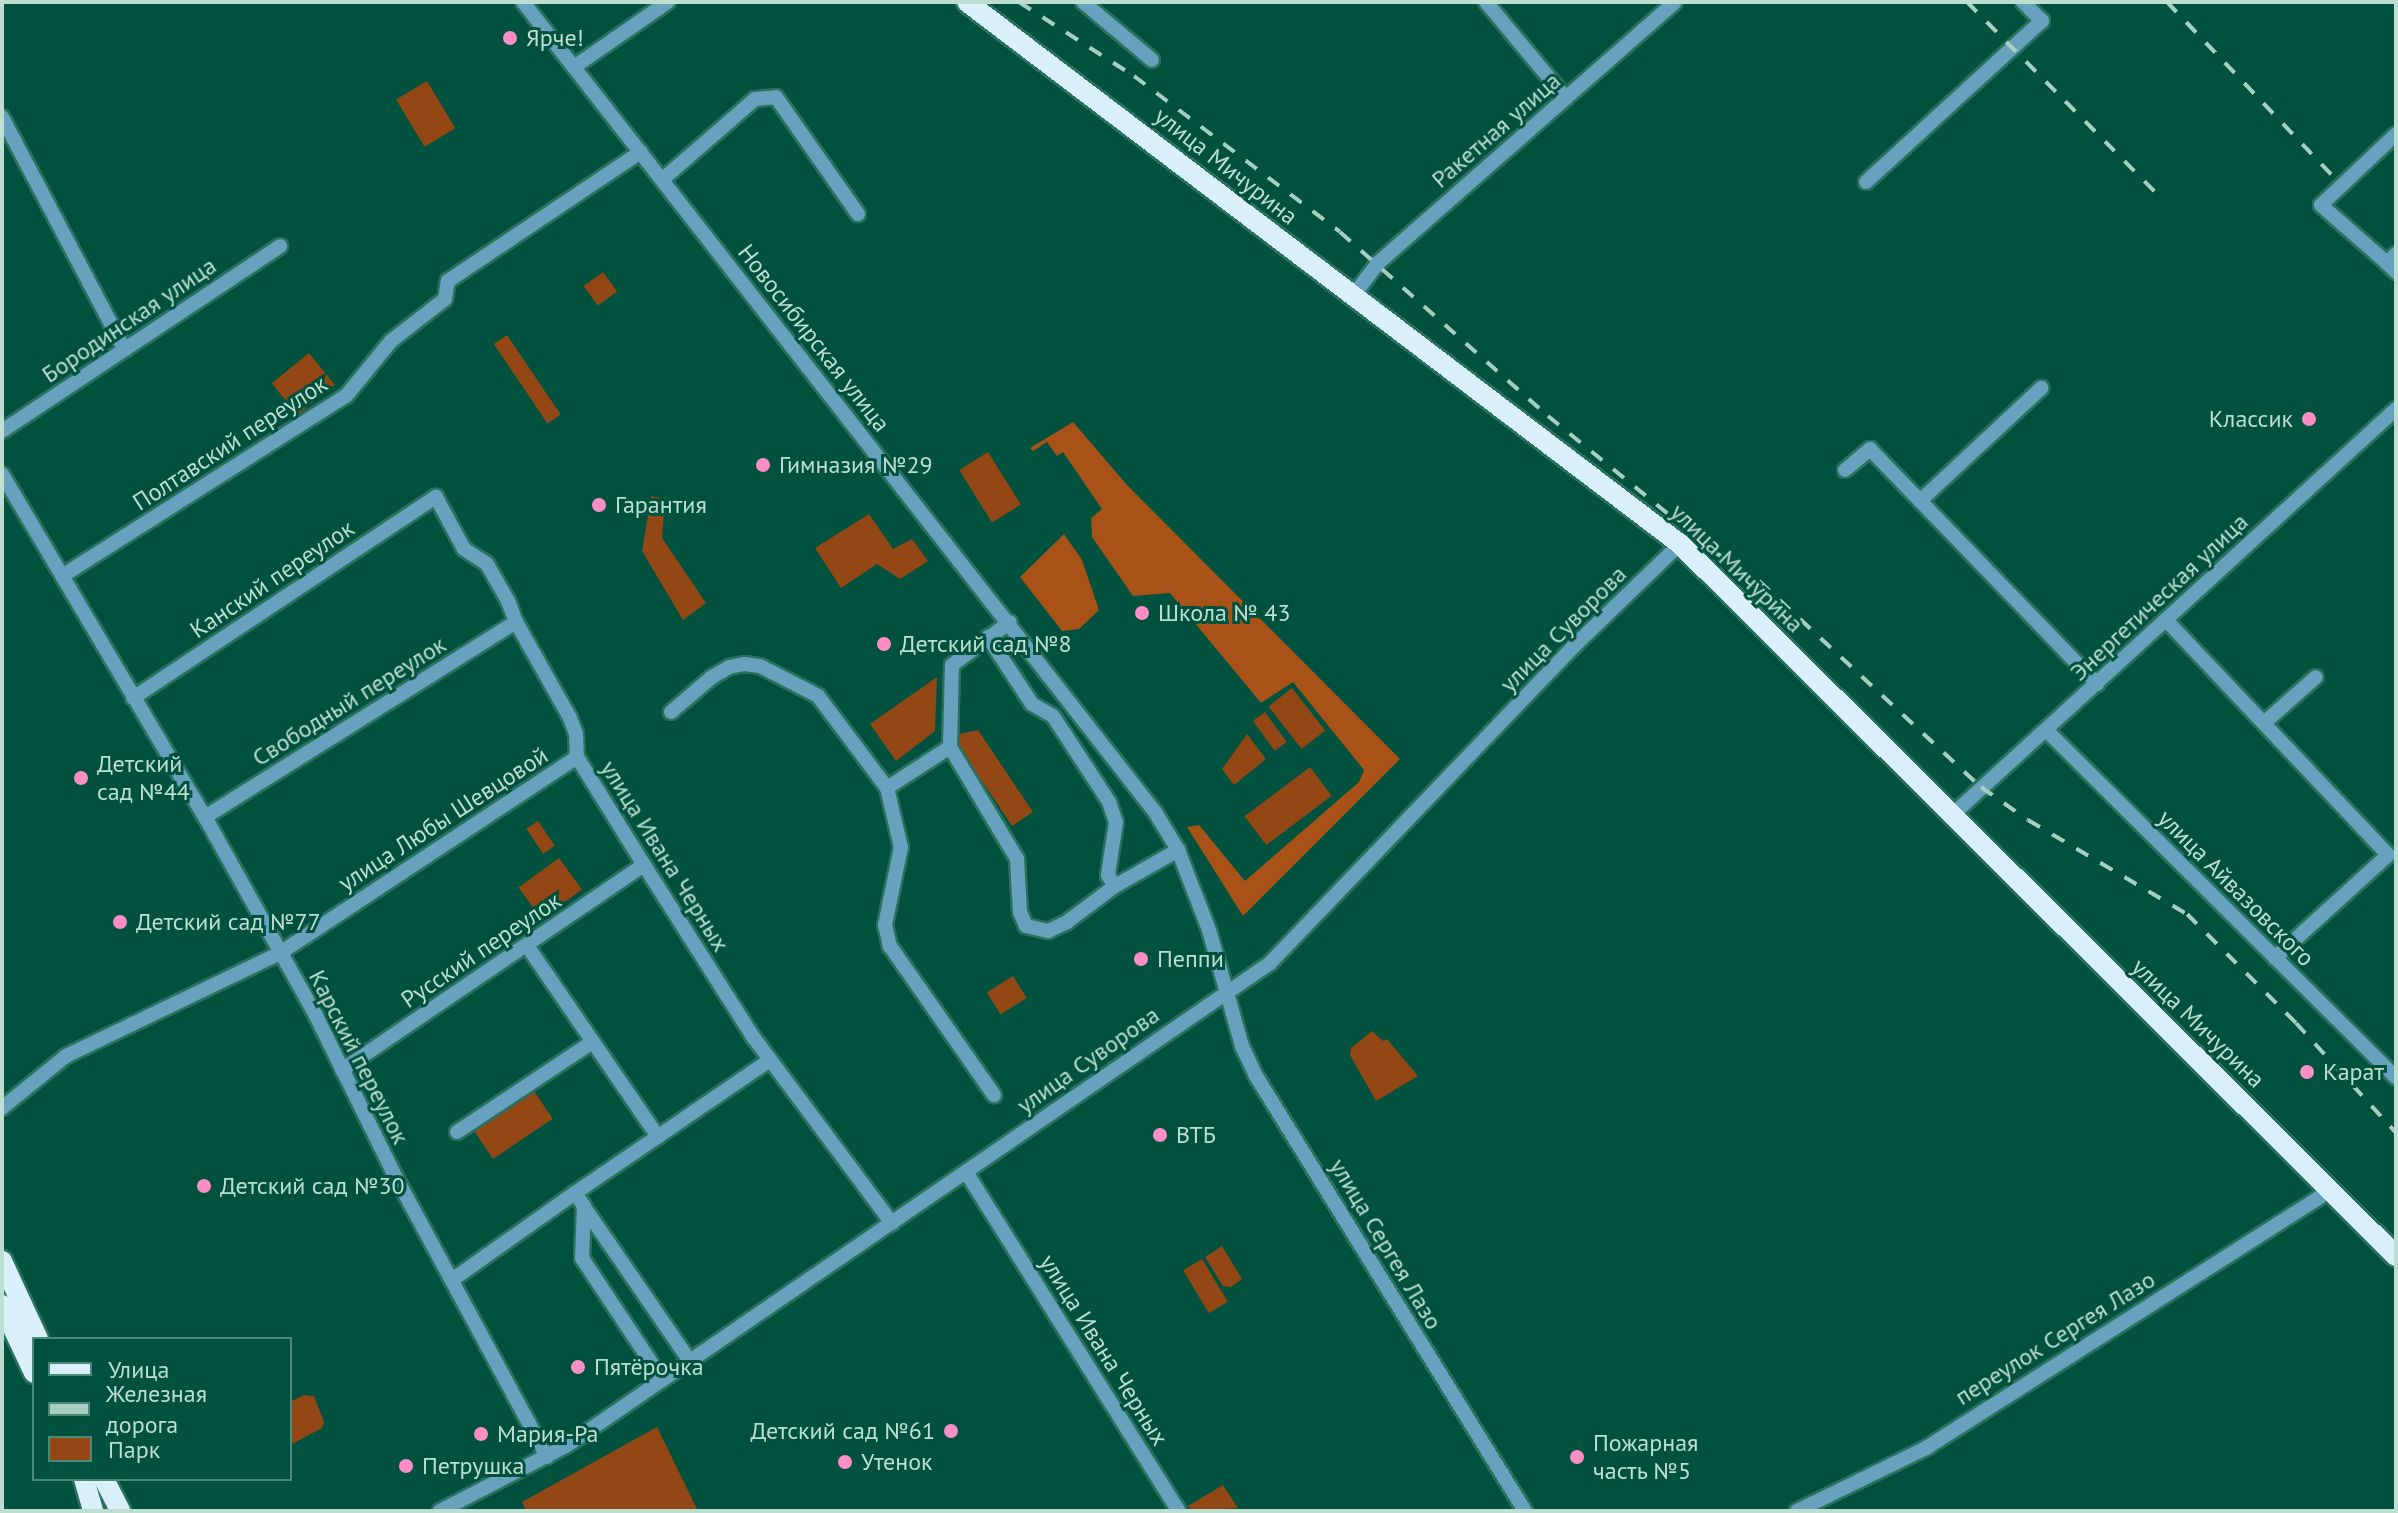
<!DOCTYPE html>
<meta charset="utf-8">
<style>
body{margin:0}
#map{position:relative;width:2398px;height:1513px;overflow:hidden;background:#00513d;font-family:"PT Sans",sans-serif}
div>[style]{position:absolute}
.green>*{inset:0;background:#934715;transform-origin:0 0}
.forest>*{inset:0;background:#a95218}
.roads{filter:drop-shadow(2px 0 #2a705e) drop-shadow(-2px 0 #2a705e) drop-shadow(0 2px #2a705e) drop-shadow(0 -2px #2a705e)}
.minor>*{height:14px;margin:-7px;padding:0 7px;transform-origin:7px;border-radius:7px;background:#66a1bd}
.major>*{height:20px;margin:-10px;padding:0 10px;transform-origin:10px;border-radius:10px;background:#d9effa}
.rail>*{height:4px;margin-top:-2px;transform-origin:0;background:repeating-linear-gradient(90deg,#a8cec0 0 14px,transparent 0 28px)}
.dots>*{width:22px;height:22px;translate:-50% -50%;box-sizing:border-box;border:4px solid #00513d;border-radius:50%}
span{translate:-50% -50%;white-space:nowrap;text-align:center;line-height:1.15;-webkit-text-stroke:6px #00513d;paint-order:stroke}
.poi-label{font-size:24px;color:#bdded1}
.left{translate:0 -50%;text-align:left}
.right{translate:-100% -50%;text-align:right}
.street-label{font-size:24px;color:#bdded1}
.frame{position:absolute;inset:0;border:4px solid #bdded1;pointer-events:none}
.legend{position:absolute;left:32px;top:1337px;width:260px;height:144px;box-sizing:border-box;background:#00513d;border:2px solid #4c8978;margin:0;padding:10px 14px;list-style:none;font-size:24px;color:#bdded1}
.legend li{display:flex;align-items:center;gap:16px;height:40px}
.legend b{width:40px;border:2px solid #4c8978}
</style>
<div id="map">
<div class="green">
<i style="left:427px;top:81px;width:55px;height:36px;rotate:59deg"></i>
<i style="left:603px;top:272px;width:24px;height:24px;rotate:54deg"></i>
<i style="left:507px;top:335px;width:96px;height:16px;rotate:56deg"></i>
<i style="left:309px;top:353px;width:41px;height:48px;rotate:51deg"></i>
<i style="left:988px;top:452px;width:62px;height:34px;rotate:58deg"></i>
<i style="clip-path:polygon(651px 496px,665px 499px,662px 538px,706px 603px,683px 620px,642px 551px)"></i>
<i style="clip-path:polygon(869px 514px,893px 549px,912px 539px,928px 561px,900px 579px,877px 564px,841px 588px,815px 548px)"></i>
<i style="clip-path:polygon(937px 677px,935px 731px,896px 761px,870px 724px)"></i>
<i style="left:1292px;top:688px;width:54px;height:30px;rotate:52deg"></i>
<i style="left:1265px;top:712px;width:37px;height:15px;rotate:54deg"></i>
<i style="clip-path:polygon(978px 730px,1033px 812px,1012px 826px,956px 742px,954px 735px)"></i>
<i style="clip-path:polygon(1247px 734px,1266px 759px,1234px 785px,1222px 769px)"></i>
<i style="left:1310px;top:767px;width:36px;height:82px;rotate:53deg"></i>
<i style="left:538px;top:821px;width:30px;height:14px;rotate:56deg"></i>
<i style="left:559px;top:858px;width:39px;height:50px;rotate:54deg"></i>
<i style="left:1013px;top:976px;width:26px;height:31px;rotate:58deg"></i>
<i style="clip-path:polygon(1372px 1031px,1383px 1041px,1387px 1039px,1418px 1076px,1376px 1101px,1350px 1055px,1351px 1048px)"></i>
<i style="left:532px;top:1088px;width:37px;height:72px;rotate:56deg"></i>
<i style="clip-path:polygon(1222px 1246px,1242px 1279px,1231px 1287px,1223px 1286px,1205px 1257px)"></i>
<i style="left:1202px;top:1259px;width:50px;height:22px;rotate:59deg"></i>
<i style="clip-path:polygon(304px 1395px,314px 1396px,324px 1422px,322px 1428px,290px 1445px,290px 1402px)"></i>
<i style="clip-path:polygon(657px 1427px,698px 1511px,526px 1511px,522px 1502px)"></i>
<i style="clip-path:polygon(1223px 1485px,1238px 1508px,1191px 1511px,1188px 1506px)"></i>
</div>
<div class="forest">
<i style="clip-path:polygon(1073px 422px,1127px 485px,1400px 759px,1243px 916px,1187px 827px,1199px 825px,1245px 881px,1359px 782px,1364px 770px,1293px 682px,1261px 703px,1170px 593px,1133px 596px,1092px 537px,1091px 518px,1102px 509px,1063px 452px,1057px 456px,1047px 442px,1033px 451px,1030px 448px)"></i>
<i style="clip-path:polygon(1064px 534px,1082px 560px,1099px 610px,1079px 629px,1062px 631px,1020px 577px)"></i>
</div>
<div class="roads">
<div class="minor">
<i style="left:523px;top:2px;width:1027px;rotate:52.04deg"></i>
<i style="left:1155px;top:812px;width:44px;rotate:58.8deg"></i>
<i style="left:1178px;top:850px;width:86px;rotate:68.8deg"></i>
<i style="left:1209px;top:930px;width:121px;rotate:74.1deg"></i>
<i style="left:1242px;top:1046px;width:33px;rotate:65deg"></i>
<i style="left:1256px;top:1076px;width:511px;rotate:58.27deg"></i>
<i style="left:1083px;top:2px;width:90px;rotate:40deg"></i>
<i style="left:1486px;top:2px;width:125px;rotate:50.2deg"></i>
<i style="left:574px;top:67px;width:114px;rotate:-34.7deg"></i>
<i style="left:2px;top:117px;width:263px;rotate:62.2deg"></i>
<i style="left:663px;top:179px;width:122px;rotate:-41deg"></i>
<i style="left:755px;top:99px;width:21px;rotate:-5deg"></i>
<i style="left:776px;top:97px;width:143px;rotate:55deg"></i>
<i style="left:1866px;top:182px;width:239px;rotate:-42.5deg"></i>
<i style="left:2042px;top:21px;width:27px;rotate:-135deg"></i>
<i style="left:2396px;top:254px;width:13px;rotate:135deg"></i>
<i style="left:2387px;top:263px;width:13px;rotate:45deg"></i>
<i style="left:2387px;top:263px;width:88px;rotate:-138.7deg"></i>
<i style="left:2321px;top:205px;width:103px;rotate:-43.4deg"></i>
<i style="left:1353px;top:296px;width:41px;rotate:-52.9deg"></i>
<i style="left:1378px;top:263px;width:395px;rotate:-41.3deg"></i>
<i style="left:2px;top:431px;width:334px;rotate:-33.6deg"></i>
<i style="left:1845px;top:470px;width:33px;rotate:-40deg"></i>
<i style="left:1870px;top:449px;width:327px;rotate:46deg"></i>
<i style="left:2px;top:474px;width:399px;rotate:59.4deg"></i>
<i style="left:205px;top:817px;width:228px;rotate:60.8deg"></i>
<i style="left:316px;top:1016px;width:172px;rotate:63.7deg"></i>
<i style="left:392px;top:1170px;width:326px;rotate:61.6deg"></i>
<i style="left:1920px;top:501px;width:166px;rotate:-43deg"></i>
<i style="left:62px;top:576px;width:336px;rotate:-32.4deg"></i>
<i style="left:346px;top:396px;width:71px;rotate:-50.7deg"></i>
<i style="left:391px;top:341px;width:68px;rotate:-37.9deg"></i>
<i style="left:445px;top:299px;width:18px;rotate:-81deg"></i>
<i style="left:448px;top:281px;width:232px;rotate:-33.8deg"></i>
<i style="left:2166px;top:620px;width:323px;rotate:46.6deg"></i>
<i style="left:2388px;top:855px;width:153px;rotate:137.7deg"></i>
<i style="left:988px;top:637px;width:80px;rotate:56.7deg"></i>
<i style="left:1032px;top:704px;width:24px;rotate:30deg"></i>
<i style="left:1053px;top:716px;width:103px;rotate:56.9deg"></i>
<i style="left:1109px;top:802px;width:21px;rotate:71deg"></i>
<i style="left:1116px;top:822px;width:54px;rotate:98.6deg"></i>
<i style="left:1108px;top:875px;width:13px;rotate:58deg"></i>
<i style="left:1115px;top:886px;width:73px;rotate:-29.7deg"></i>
<i style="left:133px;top:698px;width:364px;rotate:-33.6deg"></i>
<i style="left:436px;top:497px;width:59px;rotate:61.7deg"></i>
<i style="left:464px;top:549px;width:27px;rotate:33deg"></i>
<i style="left:487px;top:564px;width:43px;rotate:60.4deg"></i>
<i style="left:508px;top:601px;width:22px;rotate:69deg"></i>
<i style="left:516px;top:622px;width:110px;rotate:60.6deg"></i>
<i style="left:570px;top:718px;width:17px;rotate:69deg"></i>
<i style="left:576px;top:734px;width:23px;rotate:88deg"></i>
<i style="left:577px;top:757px;width:127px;rotate:58.2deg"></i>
<i style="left:644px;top:865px;width:205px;rotate:57.6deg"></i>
<i style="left:754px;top:1038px;width:231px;rotate:53.3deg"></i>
<i style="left:671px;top:712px;width:54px;rotate:-40.5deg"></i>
<i style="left:712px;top:677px;width:20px;rotate:-30deg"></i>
<i style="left:729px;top:667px;width:16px;rotate:-11deg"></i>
<i style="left:745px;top:664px;width:15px;rotate:8deg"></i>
<i style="left:760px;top:666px;width:65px;rotate:27.3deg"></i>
<i style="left:818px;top:696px;width:115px;rotate:53.1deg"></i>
<i style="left:887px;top:788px;width:61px;rotate:76.7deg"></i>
<i style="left:901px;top:847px;width:80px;rotate:101.6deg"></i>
<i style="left:885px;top:925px;width:22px;rotate:77deg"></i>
<i style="left:890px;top:946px;width:182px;rotate:55.1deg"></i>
<i style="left:2264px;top:723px;width:69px;rotate:-41.5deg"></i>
<i style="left:2046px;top:730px;width:493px;rotate:44.8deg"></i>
<i style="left:950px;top:747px;width:131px;rotate:59.1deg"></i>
<i style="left:1017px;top:859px;width:53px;rotate:86.8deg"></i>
<i style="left:1020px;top:912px;width:15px;rotate:67deg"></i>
<i style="left:1026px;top:926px;width:23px;rotate:13deg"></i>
<i style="left:1048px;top:931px;width:21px;rotate:-25deg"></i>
<i style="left:1067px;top:922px;width:60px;rotate:-36.9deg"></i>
<i style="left:887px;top:788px;width:75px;rotate:-33.1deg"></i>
<i style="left:950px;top:747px;width:82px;rotate:-88.6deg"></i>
<i style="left:952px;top:665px;width:72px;rotate:-36.6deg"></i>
<i style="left:205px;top:817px;width:367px;rotate:-32.1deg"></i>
<i style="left:1950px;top:817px;width:604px;rotate:-42.45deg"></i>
<i style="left:528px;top:947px;width:230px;rotate:55.6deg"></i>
<i style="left:342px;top:1070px;width:365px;rotate:-34.2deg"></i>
<i style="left:2px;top:1108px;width:82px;rotate:-39.1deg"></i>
<i style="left:66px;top:1056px;width:237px;rotate:-25.7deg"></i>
<i style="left:280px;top:953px;width:356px;rotate:-33.4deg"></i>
<i style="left:457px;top:1132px;width:161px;rotate:-33.6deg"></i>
<i style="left:966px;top:1172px;width:400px;rotate:57.9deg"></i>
<i style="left:584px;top:1207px;width:187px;rotate:55.5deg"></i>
<i style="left:452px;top:1280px;width:151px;rotate:-35.3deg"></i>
<i style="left:662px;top:1379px;width:145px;rotate:-123.5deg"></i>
<i style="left:582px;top:1258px;width:52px;rotate:-87.8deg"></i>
<i style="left:584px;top:1206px;width:16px;rotate:-125deg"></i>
<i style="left:575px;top:1193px;width:236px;rotate:-34.3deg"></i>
<i style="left:440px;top:1511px;width:142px;rotate:-27.3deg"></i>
<i style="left:566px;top:1446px;width:854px;rotate:-34.45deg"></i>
<i style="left:1270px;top:963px;width:438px;rotate:-46.2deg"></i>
<i style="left:1573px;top:647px;width:149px;rotate:-43.9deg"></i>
<i style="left:1797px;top:1511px;width:144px;rotate:-26deg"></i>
<i style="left:1926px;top:1448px;width:479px;rotate:-32.5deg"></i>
</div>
<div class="major">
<i style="left:967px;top:2px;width:896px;rotate:37.24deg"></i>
<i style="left:1680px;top:544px;width:1010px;rotate:44.84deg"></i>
<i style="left:2px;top:1261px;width:86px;rotate:65.2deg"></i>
<i style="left:2px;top:1305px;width:75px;rotate:64.8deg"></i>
<i style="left:84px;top:1479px;width:33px;rotate:74deg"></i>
<i style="left:104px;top:1479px;width:36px;rotate:63deg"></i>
</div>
</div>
<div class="rail">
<i style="left:1019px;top:2px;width:137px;rotate:32.8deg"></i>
<i style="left:1134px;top:76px;width:258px;rotate:37.1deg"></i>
<i style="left:1340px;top:232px;width:278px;rotate:41.5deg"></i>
<i style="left:1548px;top:416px;width:217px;rotate:39.2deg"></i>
<i style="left:1716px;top:553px;width:51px;rotate:33.1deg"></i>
<i style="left:1759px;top:581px;width:303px;rotate:42.9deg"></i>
<i style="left:1981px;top:787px;width:57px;rotate:35.1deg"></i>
<i style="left:2028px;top:820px;width:185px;rotate:30.6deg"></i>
<i style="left:2187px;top:914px;width:154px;rotate:45deg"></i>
<i style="left:2296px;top:1023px;width:149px;rotate:47.7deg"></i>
<i style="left:1967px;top:2px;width:276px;rotate:45.3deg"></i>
<i style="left:2167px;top:2px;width:238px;rotate:46.4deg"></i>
</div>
<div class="dots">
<i style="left:510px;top:38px;background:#fb8fc5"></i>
<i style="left:2309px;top:419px;background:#fb8fc5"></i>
<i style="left:763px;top:465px;background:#fb8fc5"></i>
<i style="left:599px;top:505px;background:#fb8fc5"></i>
<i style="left:1142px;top:613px;background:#fb8fc5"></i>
<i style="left:884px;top:644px;background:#fb8fc5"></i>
<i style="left:81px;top:778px;background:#fb8fc5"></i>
<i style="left:120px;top:922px;background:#fb8fc5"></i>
<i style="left:1141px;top:959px;background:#fb8fc5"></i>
<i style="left:2307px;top:1072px;background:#fb8fc5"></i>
<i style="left:1160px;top:1135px;background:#fb8fc5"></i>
<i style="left:204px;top:1186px;background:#fb8fc5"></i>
<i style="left:578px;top:1367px;background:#fb8fc5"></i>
<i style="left:951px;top:1431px;background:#fb8fc5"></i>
<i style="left:481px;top:1434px;background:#fb8fc5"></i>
<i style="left:1577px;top:1457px;background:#fb8fc5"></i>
<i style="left:845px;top:1462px;background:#fb8fc5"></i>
<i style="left:406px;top:1466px;background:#fb8fc5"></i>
</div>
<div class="poi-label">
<span class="left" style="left:526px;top:38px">Ярче!</span>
<span class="right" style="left:2293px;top:419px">Классик</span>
<span class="left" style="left:779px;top:465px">Гимназия №29</span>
<span class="left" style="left:615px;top:505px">Гарантия</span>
<span class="left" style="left:1158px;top:613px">Школа № 43</span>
<span class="left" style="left:900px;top:644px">Детский сад №8</span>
<span class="left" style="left:97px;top:778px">Детский<br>сад №44</span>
<span class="left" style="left:136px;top:922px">Детский сад №77</span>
<span class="left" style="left:1157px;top:959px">Пеппи</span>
<span class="left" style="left:2323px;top:1072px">Карат</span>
<span class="left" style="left:1176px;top:1135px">ВТБ</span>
<span class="left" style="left:220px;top:1186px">Детский сад №30</span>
<span class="left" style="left:594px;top:1367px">Пятёрочка</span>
<span class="right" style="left:935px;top:1431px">Детский сад №61</span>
<span class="left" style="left:497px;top:1434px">Мария-Ра</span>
<span class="left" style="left:1593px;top:1457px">Пожарная<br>часть №5</span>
<span class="left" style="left:861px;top:1462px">Утенок</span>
<span class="left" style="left:422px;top:1466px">Петрушка</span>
</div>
<div class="street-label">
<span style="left:1496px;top:130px;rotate:-41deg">Ракетная улица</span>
<span style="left:1226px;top:166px;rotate:38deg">улица Мичурина</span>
<span style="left:129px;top:320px;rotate:-34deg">Бородинская улица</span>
<span style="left:814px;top:338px;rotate:52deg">Новосибирская улица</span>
<span style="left:230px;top:443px;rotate:-33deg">Полтавский переулок</span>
<span style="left:1737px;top:568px;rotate:44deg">улица Мичурина</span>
<span style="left:272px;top:579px;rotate:-34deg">Канский переулок</span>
<span style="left:2159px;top:597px;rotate:-43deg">Энергетическая улица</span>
<span style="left:1563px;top:629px;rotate:-45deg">улица Суворова</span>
<span style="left:349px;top:701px;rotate:-32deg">Свободный переулок</span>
<span style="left:443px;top:819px;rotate:-33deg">улица Любы Шевцовой</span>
<span style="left:665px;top:856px;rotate:58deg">улица Ивана Черных</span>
<span style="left:2236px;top:888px;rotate:45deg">улица Айвазовского</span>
<span style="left:481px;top:950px;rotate:-34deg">Русский переулок</span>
<span style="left:2198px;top:1023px;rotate:44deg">улица Мичурина</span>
<span style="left:359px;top:1057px;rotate:63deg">Карский переулок</span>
<span style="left:1088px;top:1060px;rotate:-35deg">улица Суворова</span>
<span style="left:1386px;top:1244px;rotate:59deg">улица Сергея Лазо</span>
<span style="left:2055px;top:1338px;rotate:-32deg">переулок Сергея Лазо</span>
<span style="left:1104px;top:1350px;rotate:58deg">улица Ивана Черных</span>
</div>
<div class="frame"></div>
<ul class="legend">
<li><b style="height:10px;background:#d9effa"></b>Улица</li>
<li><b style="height:10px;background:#a8cec0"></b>Железная дорога</li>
<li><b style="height:22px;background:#934715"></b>Парк</li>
</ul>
</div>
